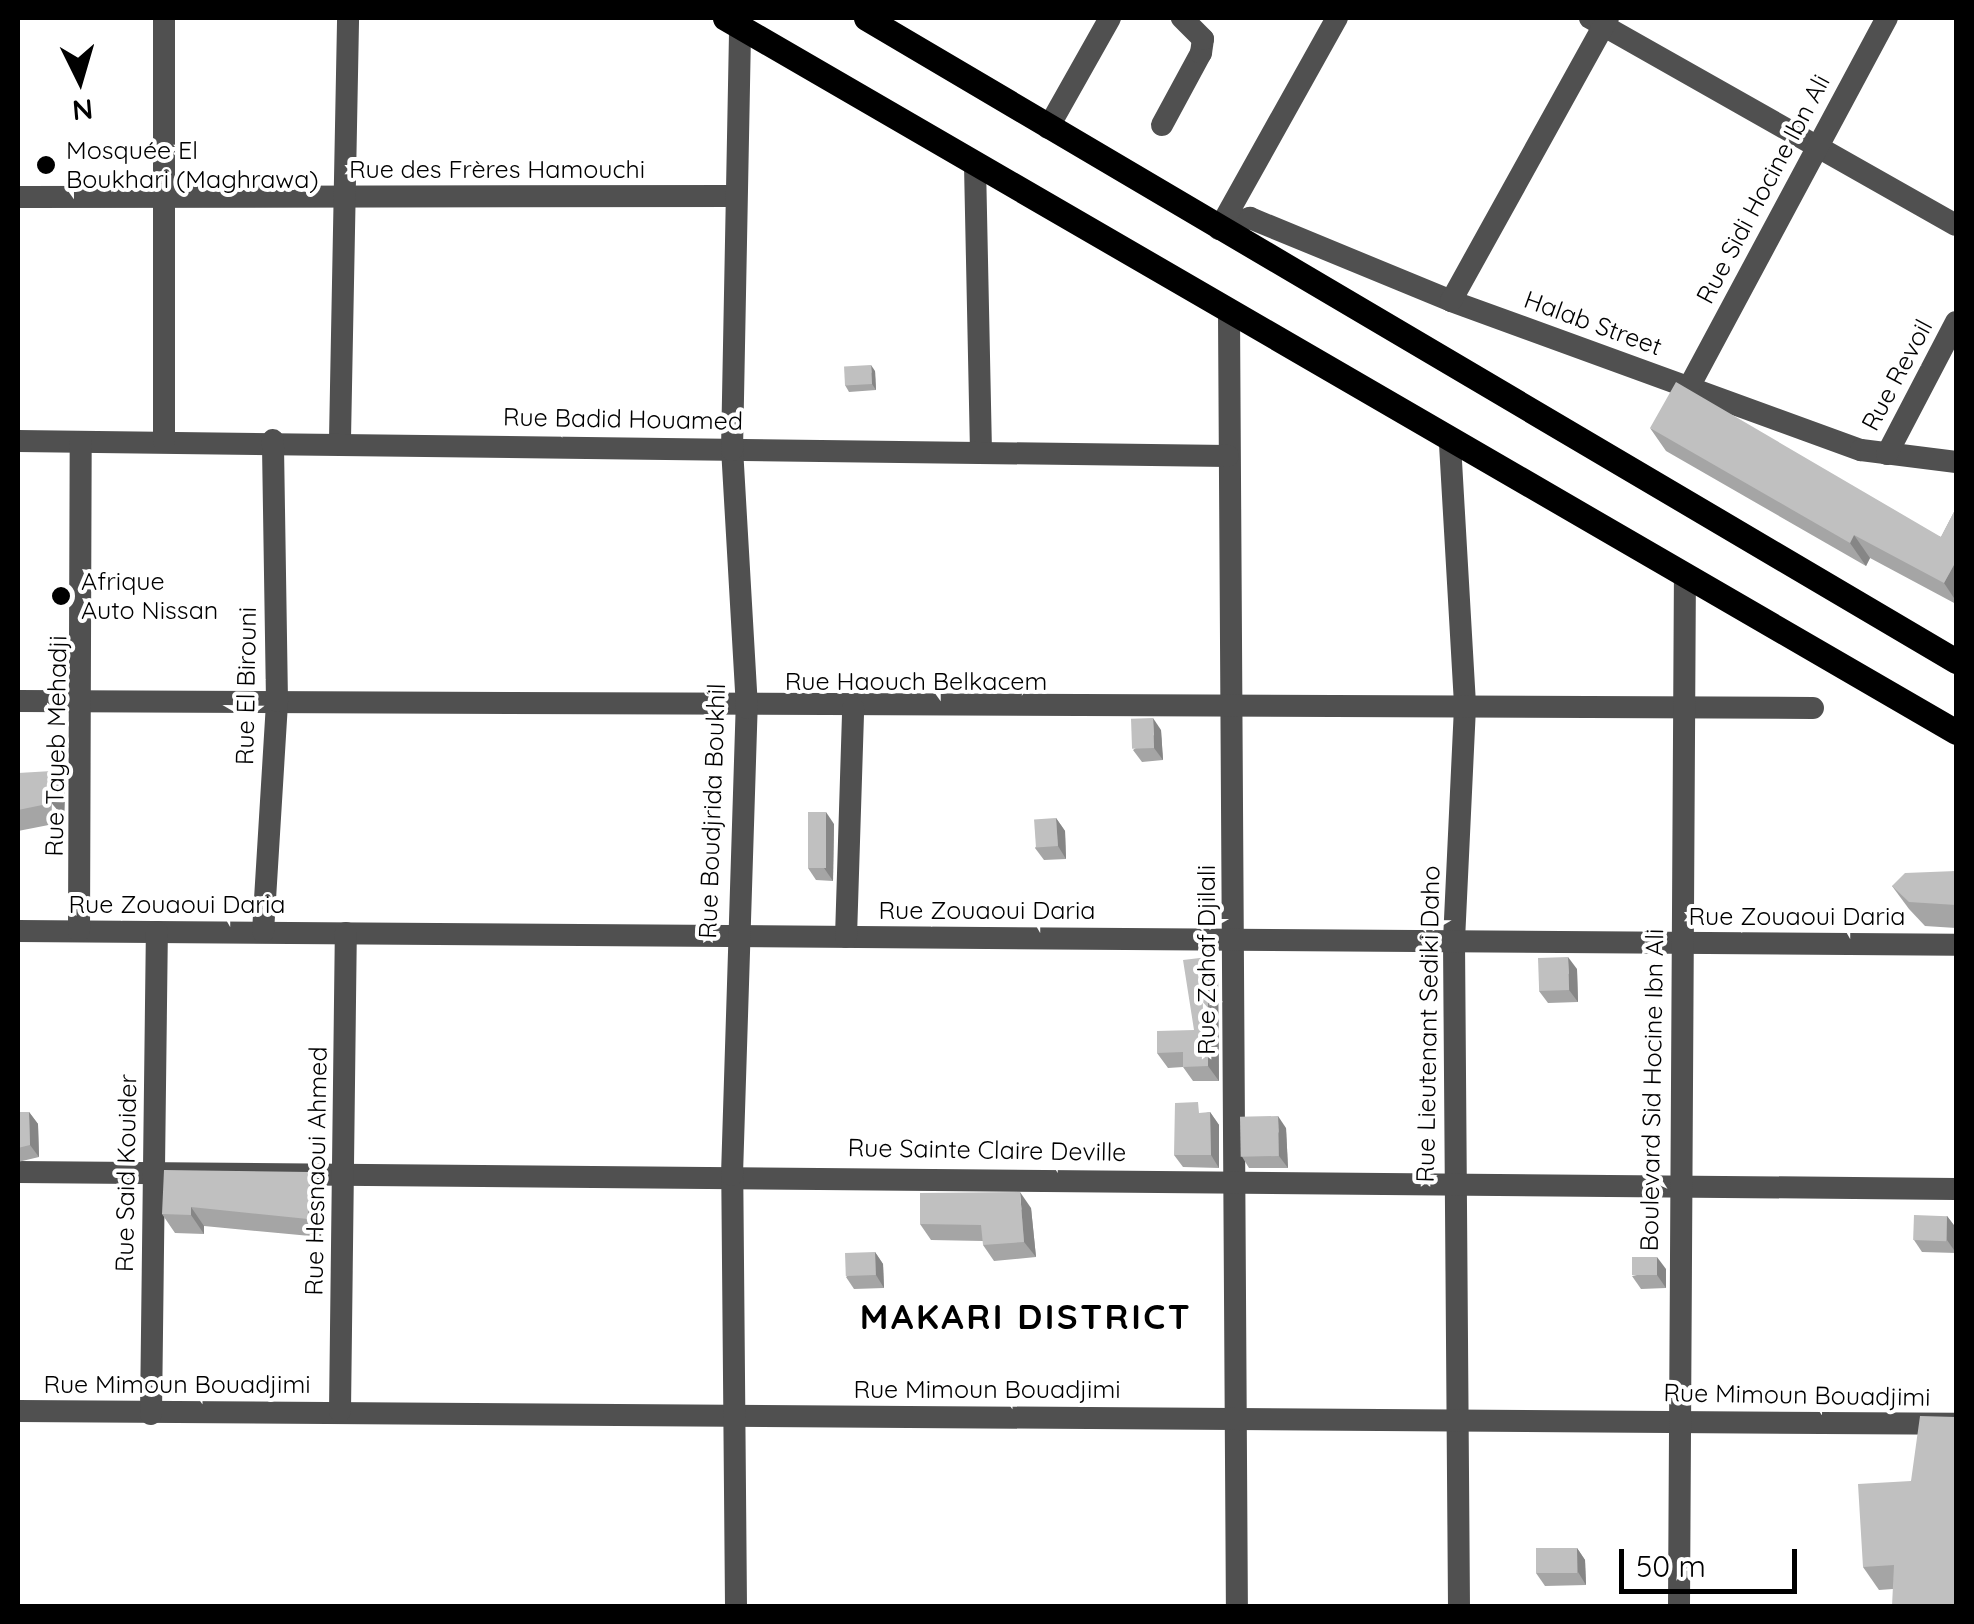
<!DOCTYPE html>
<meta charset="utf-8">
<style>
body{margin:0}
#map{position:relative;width:1974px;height:1624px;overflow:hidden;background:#fff;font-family:Quicksand,sans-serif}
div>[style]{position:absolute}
.minor>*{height:22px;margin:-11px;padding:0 11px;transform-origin:11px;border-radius:11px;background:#505050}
.major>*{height:25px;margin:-12.5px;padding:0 12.5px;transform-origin:12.5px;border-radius:12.5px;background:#000}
.wall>*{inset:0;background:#a5a5a5}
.shaded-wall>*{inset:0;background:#868686}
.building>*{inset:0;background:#c0c0c0;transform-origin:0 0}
.dots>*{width:28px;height:28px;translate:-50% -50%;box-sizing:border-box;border:5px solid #fff;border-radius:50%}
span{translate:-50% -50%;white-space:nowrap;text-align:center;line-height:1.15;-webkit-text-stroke:8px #fff;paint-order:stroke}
.poi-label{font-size:25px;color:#000}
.left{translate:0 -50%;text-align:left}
.street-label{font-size:25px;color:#000}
.district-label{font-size:35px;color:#000;font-weight:700;letter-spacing:2.5px}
.frame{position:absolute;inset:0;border:20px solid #000;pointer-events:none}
.north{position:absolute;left:30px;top:30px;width:100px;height:100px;-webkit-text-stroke:8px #fff;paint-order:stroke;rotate:175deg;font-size:28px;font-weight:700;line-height:40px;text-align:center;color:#000}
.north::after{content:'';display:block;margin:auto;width:35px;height:45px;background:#000;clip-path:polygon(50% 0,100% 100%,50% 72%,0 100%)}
.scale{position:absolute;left:1619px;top:1549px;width:178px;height:45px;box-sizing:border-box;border:5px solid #000;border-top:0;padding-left:12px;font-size:30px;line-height:35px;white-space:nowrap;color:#000;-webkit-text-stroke:8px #fff;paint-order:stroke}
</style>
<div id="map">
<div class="minor">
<i style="left:1590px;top:18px;width:420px;rotate:29.5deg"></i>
<i style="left:1162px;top:125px;width:82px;rotate:-61.6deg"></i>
<i style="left:1201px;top:53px;width:14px;rotate:-82deg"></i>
<i style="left:1203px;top:39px;width:30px;rotate:-135deg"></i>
<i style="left:1048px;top:128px;width:126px;rotate:-60.6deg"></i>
<i style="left:975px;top:165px;width:286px;rotate:88.8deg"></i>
<i style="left:18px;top:197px;width:718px;rotate:-0.08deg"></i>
<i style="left:1219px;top:229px;width:33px;rotate:-20deg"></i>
<i style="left:1250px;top:218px;width:217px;rotate:22.4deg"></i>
<i style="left:1451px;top:301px;width:436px;rotate:20deg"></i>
<i style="left:1861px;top:450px;width:96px;rotate:7.2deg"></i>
<i style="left:1219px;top:229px;width:242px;rotate:-60.8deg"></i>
<i style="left:1451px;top:301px;width:324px;rotate:-61deg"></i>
<i style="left:1229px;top:314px;width:1292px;rotate:89.65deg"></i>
<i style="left:1689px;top:387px;width:419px;rotate:-61.8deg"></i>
<i style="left:340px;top:439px;width:421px;rotate:-88.9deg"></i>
<i style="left:18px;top:441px;width:1210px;rotate:0.71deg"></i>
<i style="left:164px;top:441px;width:423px;rotate:-90deg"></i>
<i style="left:1450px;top:444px;width:263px;rotate:86.7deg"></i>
<i style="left:1465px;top:707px;width:234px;rotate:92.7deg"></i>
<i style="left:1454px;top:941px;width:665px;rotate:89.57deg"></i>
<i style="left:1887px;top:454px;width:149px;rotate:-62.4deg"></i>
<i style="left:18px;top:701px;width:1795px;rotate:0.22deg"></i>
<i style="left:18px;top:931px;width:1938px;rotate:0.41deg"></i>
<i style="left:79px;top:931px;width:489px;rotate:-89.8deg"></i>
<i style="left:263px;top:932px;width:231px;rotate:-86.5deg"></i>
<i style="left:277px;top:701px;width:261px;rotate:-90.9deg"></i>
<i style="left:846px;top:937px;width:229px;rotate:-88.2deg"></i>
<i style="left:18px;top:1172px;width:1938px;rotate:0.5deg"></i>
<i style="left:18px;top:1411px;width:1938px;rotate:0.38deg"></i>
<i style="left:340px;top:1411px;width:478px;rotate:-89.3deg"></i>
<i style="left:151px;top:1414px;width:482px;rotate:-89.3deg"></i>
<i style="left:736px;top:1606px;width:431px;rotate:-90.5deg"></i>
<i style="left:732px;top:1175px;width:467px;rotate:-88.2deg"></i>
<i style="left:747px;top:708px;width:258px;rotate:-93.3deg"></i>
<i style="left:732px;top:450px;width:432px;rotate:-88.9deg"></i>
<i style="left:1679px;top:1606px;width:1031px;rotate:-89.67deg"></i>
</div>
<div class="major">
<i style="left:725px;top:18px;width:1423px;rotate:30.11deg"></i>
<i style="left:866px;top:18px;width:1266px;rotate:30.54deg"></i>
</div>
<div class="wall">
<i style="clip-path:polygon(875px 371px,876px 390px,849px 392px,845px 385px)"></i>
<i style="clip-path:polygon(1650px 428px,1941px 537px,1956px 508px,1956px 604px,1870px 558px,1866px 566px,1666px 451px)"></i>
<i style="clip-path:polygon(1161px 730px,1163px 760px,1142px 762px,1133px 750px)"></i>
<i style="clip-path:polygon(18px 773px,65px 790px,64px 822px,18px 831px)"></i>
<i style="clip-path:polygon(1056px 818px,1065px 831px,1066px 859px,1044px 860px,1035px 848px)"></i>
<i style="clip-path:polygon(834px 824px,833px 881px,816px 880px,808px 868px)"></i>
<i style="clip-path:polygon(1956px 871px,1956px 928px,1925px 926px,1909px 909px,1892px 886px)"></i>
<i style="clip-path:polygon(1208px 957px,1218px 972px,1219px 1081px,1193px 1081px,1183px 1067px,1168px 1068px,1157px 1053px,1194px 1030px)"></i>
<i style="clip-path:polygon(1577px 969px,1578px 1002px,1548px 1003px,1539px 991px)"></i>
<i style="clip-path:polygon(18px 1112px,29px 1112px,38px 1124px,39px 1157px,18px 1162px)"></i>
<i style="clip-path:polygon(1210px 1112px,1219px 1125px,1219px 1168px,1183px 1167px,1174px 1155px,1206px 1113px)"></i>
<i style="clip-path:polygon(1286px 1128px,1288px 1168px,1249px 1168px,1241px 1155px)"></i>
<i style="clip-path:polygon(310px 1172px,323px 1190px,321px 1237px,204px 1226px,204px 1234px,175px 1233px,162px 1214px)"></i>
<i style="clip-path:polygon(1031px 1208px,1036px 1257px,994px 1261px,983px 1245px,983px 1241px,931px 1240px,920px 1224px)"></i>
<i style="clip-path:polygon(1947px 1216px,1956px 1228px,1956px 1253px,1922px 1252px,1914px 1240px)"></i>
<i style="clip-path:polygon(875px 1252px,883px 1264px,884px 1288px,854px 1289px,846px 1277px)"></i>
<i style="clip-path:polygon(1666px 1269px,1666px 1288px,1641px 1289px,1632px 1276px)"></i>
<i style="clip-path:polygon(1956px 1417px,1893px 1589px,1879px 1590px,1863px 1567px,1911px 1481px)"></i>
<i style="clip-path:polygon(1577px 1548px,1585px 1560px,1586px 1585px,1545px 1586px,1536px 1573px)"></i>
</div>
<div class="shaded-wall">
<i style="clip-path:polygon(871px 365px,875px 371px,876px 390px,872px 384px)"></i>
<i style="clip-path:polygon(1854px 535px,1870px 558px,1866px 566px,1850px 543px)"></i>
<i style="clip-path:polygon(1955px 563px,1956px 565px,1956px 601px,1944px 583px)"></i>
<i style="clip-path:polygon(1153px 718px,1161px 730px,1163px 760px,1154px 748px)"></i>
<i style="clip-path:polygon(52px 771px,65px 790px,64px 822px,52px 803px)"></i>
<i style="clip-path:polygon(826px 812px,834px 824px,833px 881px,824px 868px)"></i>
<i style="clip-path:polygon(1056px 818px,1065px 831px,1066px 859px,1058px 846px)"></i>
<i style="clip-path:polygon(1208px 957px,1218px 972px,1219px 1081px,1208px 1066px)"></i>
<i style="clip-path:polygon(1568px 957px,1577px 969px,1578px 1002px,1569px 990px)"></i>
<i style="clip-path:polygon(29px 1112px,38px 1124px,39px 1157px,30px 1145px)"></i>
<i style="clip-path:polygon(1210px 1112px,1219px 1125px,1219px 1168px,1211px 1155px)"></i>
<i style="clip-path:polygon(1278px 1116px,1286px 1128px,1288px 1168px,1279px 1156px)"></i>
<i style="clip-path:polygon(310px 1172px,323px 1190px,321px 1237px,308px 1219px)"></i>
<i style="clip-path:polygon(1020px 1192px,1031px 1208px,1036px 1257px,1024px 1242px)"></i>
<i style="clip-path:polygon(191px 1207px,204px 1226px,204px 1234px,191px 1215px)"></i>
<i style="clip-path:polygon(1947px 1216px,1956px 1228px,1956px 1253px,1947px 1240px)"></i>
<i style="clip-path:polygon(875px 1252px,883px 1264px,884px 1288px,876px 1275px)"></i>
<i style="clip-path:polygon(1657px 1257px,1666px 1269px,1666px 1288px,1657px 1275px)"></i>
<i style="clip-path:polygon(1577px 1548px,1585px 1560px,1586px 1585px,1578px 1572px)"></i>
</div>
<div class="building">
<i style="left:871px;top:365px;width:19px;height:27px;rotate:87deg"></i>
<i style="clip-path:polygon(1676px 382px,1941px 537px,1956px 508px,1956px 564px,1955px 563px,1944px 583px,1854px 535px,1850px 543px,1650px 428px)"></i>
<i style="left:1153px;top:718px;width:30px;height:22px;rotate:88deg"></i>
<i style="clip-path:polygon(52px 771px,52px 803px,18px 810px,18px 773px)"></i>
<i style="left:808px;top:812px;width:18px;height:56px"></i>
<i style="left:1056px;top:818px;width:28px;height:22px;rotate:86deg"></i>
<i style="clip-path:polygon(1956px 871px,1956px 905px,1909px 902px,1892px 886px,1905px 873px)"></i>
<i style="clip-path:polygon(1208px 957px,1208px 1066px,1183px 1067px,1183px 1052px,1157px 1053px,1157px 1031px,1194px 1030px,1183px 960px)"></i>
<i style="left:1568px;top:957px;width:33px;height:30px;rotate:88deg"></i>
<i style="clip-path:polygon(1198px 1102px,1199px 1113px,1210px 1112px,1211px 1155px,1174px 1155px,1175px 1103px)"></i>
<i style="clip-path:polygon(18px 1112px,29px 1112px,30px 1145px,18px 1148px)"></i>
<i style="left:1278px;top:1116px;width:40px;height:38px;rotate:89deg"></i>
<i style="clip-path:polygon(164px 1170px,310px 1172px,308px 1219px,191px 1207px,191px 1215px,162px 1214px)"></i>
<i style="clip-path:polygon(1020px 1192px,1024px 1242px,983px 1245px,981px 1225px,920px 1224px,920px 1193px)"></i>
<i style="left:1914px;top:1215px;width:33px;height:25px;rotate:2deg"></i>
<i style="left:875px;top:1252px;width:23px;height:30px;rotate:88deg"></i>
<i style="left:1657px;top:1257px;width:18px;height:25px;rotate:90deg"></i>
<i style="clip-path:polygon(1920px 1416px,1956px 1417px,1956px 1606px,1892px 1606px,1894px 1565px,1863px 1567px,1858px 1484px,1911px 1481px)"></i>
<i style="left:1536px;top:1548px;width:41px;height:25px"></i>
</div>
<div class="dots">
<i style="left:46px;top:165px;background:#000"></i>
<i style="left:61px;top:596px;background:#000"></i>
</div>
<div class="poi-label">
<span class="left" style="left:66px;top:165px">Mosquée El<br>Boukhari (Maghrawa)</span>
<span class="left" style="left:81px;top:596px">Afrique<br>Auto Nissan</span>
</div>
<div class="street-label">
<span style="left:497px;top:169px">Rue des Frères Hamouchi</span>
<span style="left:1763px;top:189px;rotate:-62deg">Rue Sidi Hocine Ibn Ali</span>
<span style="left:1593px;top:323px;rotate:20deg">Halab Street</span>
<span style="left:1897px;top:375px;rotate:-62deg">Rue Revoil</span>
<span style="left:623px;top:419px;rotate:1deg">Rue Badid Houamed</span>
<span style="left:916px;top:681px">Rue Haouch Belkacem</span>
<span style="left:246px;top:686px;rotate:-89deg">Rue El Birouni</span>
<span style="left:56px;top:746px;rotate:-89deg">Rue Tayeb Mehadji</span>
<span style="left:712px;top:811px;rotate:-88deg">Rue Boudjrida Boukhil</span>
<span style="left:177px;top:904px">Rue Zouaoui Daria</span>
<span style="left:987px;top:910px">Rue Zouaoui Daria</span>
<span style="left:1797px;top:916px">Rue Zouaoui Daria</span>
<span style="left:1206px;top:960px;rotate:-90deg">Rue Zahaf Djilali</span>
<span style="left:1428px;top:1024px;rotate:-89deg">Rue Lieutenant Sediki Daho</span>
<span style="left:1652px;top:1090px;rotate:-89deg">Boulevard Sid Hocine Ibn Ali</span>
<span style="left:987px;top:1150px;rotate:1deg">Rue Sainte Claire Deville</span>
<span style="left:316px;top:1171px;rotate:-89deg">Rue Hesnaoui Ahmed</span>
<span style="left:126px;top:1173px;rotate:-89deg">Rue Said Kouider</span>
<span style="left:177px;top:1384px">Rue Mimoun Bouadjimi</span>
<span style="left:987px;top:1389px">Rue Mimoun Bouadjimi</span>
<span style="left:1797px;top:1395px;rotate:1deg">Rue Mimoun Bouadjimi</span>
</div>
<div class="district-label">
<span style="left:1026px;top:1316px">MAKARI DISTRICT</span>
</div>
<div class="frame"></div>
<div class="north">N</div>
<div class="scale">50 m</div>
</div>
